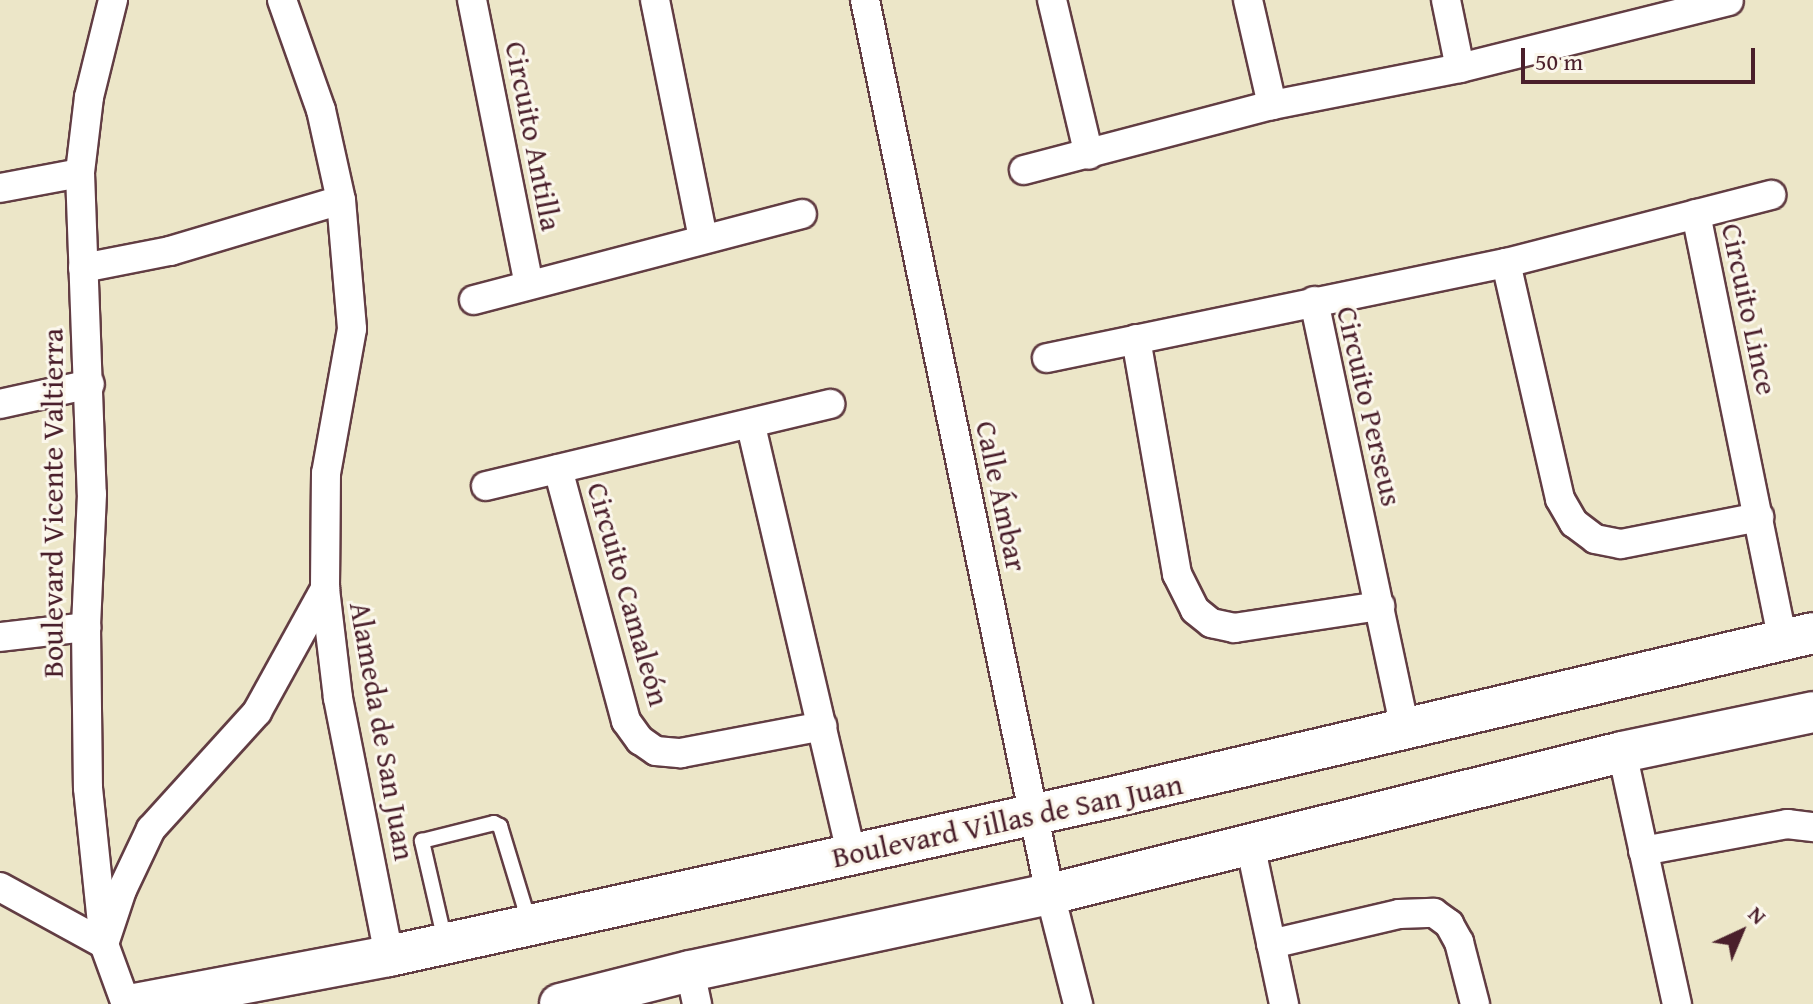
<!DOCTYPE html>
<meta charset="utf-8">
<style>
body{margin:0}
#map{position:relative;width:1813px;height:1004px;overflow:hidden;background:#ece6c8;font-family:"Gentium Book Plus",serif}
div>[style]{position:absolute}
.roads{filter:drop-shadow(2px 0 #623d43) drop-shadow(-2px 0 #623d43) drop-shadow(0 2px #623d43) drop-shadow(0 -2px #623d43)}
.lane>*{height:14px;margin:-7px;padding:0 7px;transform-origin:7px;border-radius:7px;background:#fff}
.street>*{height:28px;margin:-14px;padding:0 14px;transform-origin:14px;border-radius:14px;background:#fff}
.secondary>*{height:40px;margin:-20px;padding:0 20px;transform-origin:20px;border-radius:20px;background:#fff}
span{translate:-50% -50%;white-space:nowrap;text-align:center;line-height:1.15;-webkit-text-stroke:6px #fbf7ec;paint-order:stroke}
.street-label{font-size:30px;color:#4a1f2b}
.north{position:absolute;left:1701px;top:892px;width:80px;height:80px;-webkit-text-stroke:6px #fbf7ec;paint-order:stroke;rotate:44deg;font-size:22px;font-weight:700;line-height:32px;text-align:center;color:#4a1f2b}
.north::after{content:'';display:block;margin:auto;width:28px;height:36px;background:#4a1f2b;clip-path:polygon(50% 0,100% 100%,50% 72%,0 100%)}
.scale{position:absolute;left:1521px;top:48px;width:234px;height:36px;box-sizing:border-box;border:4px solid #4a1f2b;border-top:0;padding-left:10px;font-size:24px;line-height:28px;white-space:nowrap;color:#4a1f2b;-webkit-text-stroke:6px #fbf7ec;paint-order:stroke}
</style>
<div id="map">
<div class="roads">
<div class="lane">
<i style="left:445px;top:941px;width:103px;rotate:-103deg"></i>
<i style="left:422px;top:841px;width:74px;rotate:-14deg"></i>
<i style="left:494px;top:823px;width:7px;rotate:27deg"></i>
<i style="left:500px;top:826px;width:103px;rotate:73.1deg"></i>
</div>
<div class="street">
<i style="left:113px;top:0;width:100px;rotate:103.9deg"></i>
<i style="left:89px;top:97px;width:77px;rotate:96.8deg"></i>
<i style="left:80px;top:173px;width:321px;rotate:87.9deg"></i>
<i style="left:92px;top:494px;width:133px;rotate:92.6deg"></i>
<i style="left:86px;top:627px;width:161px;rotate:89.3deg"></i>
<i style="left:88px;top:788px;width:157px;rotate:84.1deg"></i>
<i style="left:104px;top:944px;width:64px;rotate:69.9deg"></i>
<i style="left:282px;top:0;width:117px;rotate:70.5deg"></i>
<i style="left:321px;top:110px;width:92px;rotate:77.5deg"></i>
<i style="left:341px;top:200px;width:129px;rotate:85.1deg"></i>
<i style="left:352px;top:329px;width:146px;rotate:100.2deg"></i>
<i style="left:326px;top:473px;width:116px;rotate:90.5deg"></i>
<i style="left:325px;top:589px;width:110px;rotate:83.2deg"></i>
<i style="left:338px;top:698px;width:263px;rotate:78.8deg"></i>
<i style="left:472px;top:0;width:290px;rotate:78.7deg"></i>
<i style="left:655px;top:0;width:243px;rotate:78.6deg"></i>
<i style="left:865px;top:0;width:913px;rotate:78.31deg"></i>
<i style="left:1050px;top:894px;width:114px;rotate:75.7deg"></i>
<i style="left:1052px;top:0;width:159px;rotate:76.6deg"></i>
<i style="left:1248px;top:0;width:108px;rotate:77.1deg"></i>
<i style="left:1446px;top:0;width:69px;rotate:78.4deg"></i>
<i style="left:1024px;top:170px;width:256px;rotate:-14.7deg"></i>
<i style="left:1272px;top:105px;width:192px;rotate:-11.1deg"></i>
<i style="left:1460px;top:68px;width:277px;rotate:-14deg"></i>
<i style="left:0;top:188px;width:81px;rotate:-10.6deg"></i>
<i style="left:1696px;top:214px;width:435px;rotate:78.5deg"></i>
<i style="left:1506px;top:263px;width:242px;rotate:77.1deg"></i>
<i style="left:1560px;top:499px;width:28px;rotate:60deg"></i>
<i style="left:1574px;top:523px;width:26px;rotate:37deg"></i>
<i style="left:1595px;top:539px;width:26px;rotate:11deg"></i>
<i style="left:1621px;top:544px;width:141px;rotate:-11.1deg"></i>
<i style="left:83px;top:268px;width:89px;rotate:-11.1deg"></i>
<i style="left:170px;top:251px;width:178px;rotate:-16.6deg"></i>
<i style="left:474px;top:300px;width:339px;rotate:-14.7deg"></i>
<i style="left:1314px;top:301px;width:437px;rotate:78deg"></i>
<i style="left:1136px;top:339px;width:239px;rotate:80.1deg"></i>
<i style="left:1177px;top:574px;width:40px;rotate:63.4deg"></i>
<i style="left:1195px;top:610px;width:21px;rotate:39deg"></i>
<i style="left:1211px;top:623px;width:24px;rotate:12deg"></i>
<i style="left:1234px;top:628px;width:148px;rotate:-8.6deg"></i>
<i style="left:1047px;top:358px;width:469px;rotate:-11.7deg"></i>
<i style="left:1506px;top:263px;width:274px;rotate:-14.4deg"></i>
<i style="left:0;top:404px;width:92px;rotate:-12.5deg"></i>
<i style="left:751px;top:426px;width:440px;rotate:76.8deg"></i>
<i style="left:558px;top:469px;width:261px;rotate:74.9deg"></i>
<i style="left:626px;top:721px;width:24px;rotate:54deg"></i>
<i style="left:640px;top:740px;width:19px;rotate:35deg"></i>
<i style="left:656px;top:751px;width:25px;rotate:5deg"></i>
<i style="left:681px;top:753px;width:144px;rotate:-10.8deg"></i>
<i style="left:486px;top:486px;width:354px;rotate:-13.4deg"></i>
<i style="left:0;top:637px;width:87px;rotate:-6.6deg"></i>
<i style="left:1622px;top:752px;width:258px;rotate:77.7deg"></i>
<i style="left:1250px;top:844px;width:164px;rotate:78deg"></i>
<i style="left:1643px;top:851px;width:147px;rotate:-10.6deg"></i>
<i style="left:1787px;top:824px;width:26px;rotate:7deg"></i>
<i style="left:0;top:887px;width:119px;rotate:28.7deg"></i>
<i style="left:104px;top:944px;width:57px;rotate:-71.6deg"></i>
<i style="left:122px;top:890px;width:68px;rotate:-64.6deg"></i>
<i style="left:151px;top:829px;width:158px;rotate:-47.8deg"></i>
<i style="left:257px;top:712px;width:141px;rotate:-61.1deg"></i>
<i style="left:1271px;top:944px;width:131px;rotate:-13.2deg"></i>
<i style="left:1399px;top:914px;width:35px;rotate:-2deg"></i>
<i style="left:1434px;top:913px;width:19px;rotate:36deg"></i>
<i style="left:1449px;top:924px;width:21px;rotate:61deg"></i>
<i style="left:1459px;top:942px;width:64px;rotate:75.5deg"></i>
<i style="left:690px;top:971px;width:34px;rotate:78deg"></i>
</div>
<div class="secondary">
<i style="left:135px;top:1004px;width:258px;rotate:-10.7deg"></i>
<i style="left:389px;top:956px;width:737px;rotate:-12.38deg"></i>
<i style="left:1109px;top:798px;width:723px;rotate:-13.19deg"></i>
<i style="left:560px;top:1004px;width:134px;rotate:-14.2deg"></i>
<i style="left:690px;top:971px;width:368px;rotate:-12.1deg"></i>
<i style="left:1050px;top:894px;width:589px;rotate:-13.94deg"></i>
<i style="left:1622px;top:752px;width:195px;rotate:-11.8deg"></i>
</div>
</div>
<div class="street-label">
<span style="left:534px;top:136px;rotate:79deg">Circuito Antilla</span>
<span style="left:1750px;top:309px;rotate:78deg">Circuito Lince</span>
<span style="left:1370px;top:406px;rotate:77deg">Circuito Perseus</span>
<span style="left:1002px;top:496px;rotate:78deg">Calle Ámbar</span>
<span style="left:52px;top:503px;rotate:-90deg">Boulevard Vicente Valtierra</span>
<span style="left:629px;top:594px;rotate:74deg">Circuito Camaleón</span>
<span style="left:383px;top:731px;rotate:80deg">Alameda de San Juan</span>
<span style="left:1007px;top:820px;rotate:-12deg">Boulevard Villas de San Juan</span>
</div>
<div class="north">N</div>
<div class="scale">50 m</div>
</div>
